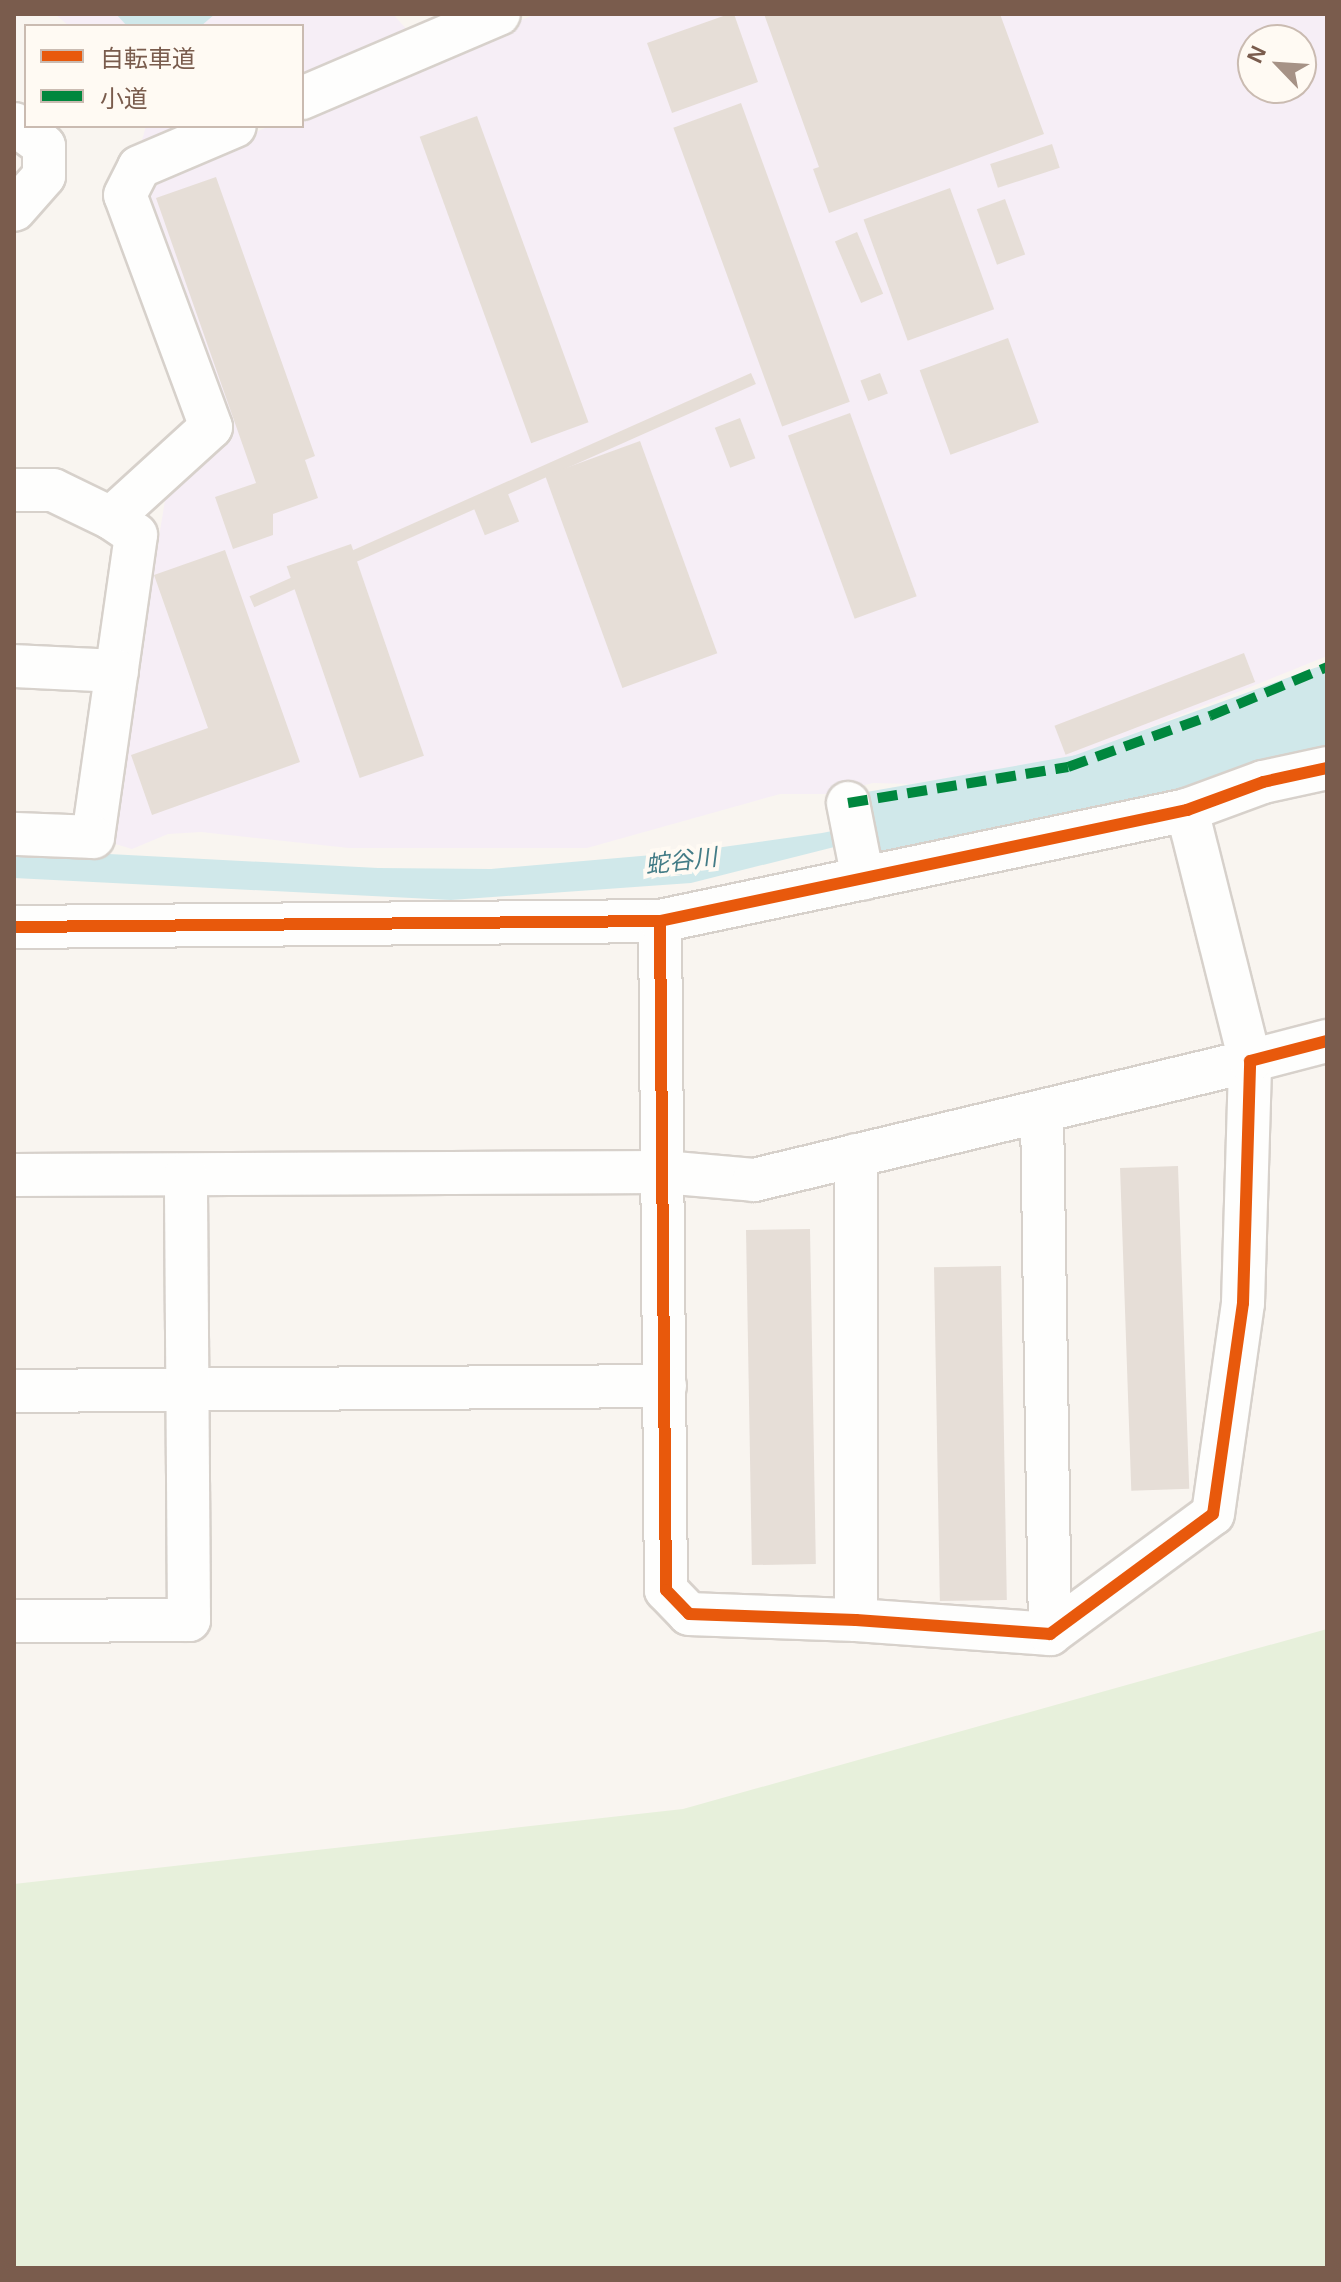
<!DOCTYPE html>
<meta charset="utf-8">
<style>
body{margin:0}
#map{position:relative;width:1341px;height:2282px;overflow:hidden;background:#f9f5f0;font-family:Helvetica,"Noto Sans JP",sans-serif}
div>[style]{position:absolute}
.education>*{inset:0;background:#f6eef6}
.green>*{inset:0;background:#e7f0db}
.water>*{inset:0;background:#d0e8ea}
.river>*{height:76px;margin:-38px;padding:0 38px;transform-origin:38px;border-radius:38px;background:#d0e8ea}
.building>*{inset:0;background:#e6ded7;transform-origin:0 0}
.roads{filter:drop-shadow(2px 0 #d7d1cb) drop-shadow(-2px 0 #d7d1cb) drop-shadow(0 2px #d7d1cb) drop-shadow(0 -2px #d7d1cb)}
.minor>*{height:42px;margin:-21px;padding:0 21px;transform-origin:21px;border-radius:21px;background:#fefefd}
.quiet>*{height:10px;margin-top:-5px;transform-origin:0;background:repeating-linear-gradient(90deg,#00873e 0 20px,transparent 0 30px)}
.cycleway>*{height:12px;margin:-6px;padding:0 6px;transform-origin:6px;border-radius:6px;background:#e8590c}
span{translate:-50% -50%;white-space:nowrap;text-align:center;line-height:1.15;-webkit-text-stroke:8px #fffaf3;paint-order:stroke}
.water-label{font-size:24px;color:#437c86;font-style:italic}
.frame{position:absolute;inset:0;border:16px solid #7a5c4d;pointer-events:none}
.legend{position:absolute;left:24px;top:24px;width:280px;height:104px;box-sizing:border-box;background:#fffaf3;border:2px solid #cabbb1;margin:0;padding:10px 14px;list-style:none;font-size:24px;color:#7a5c4d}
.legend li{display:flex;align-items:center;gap:16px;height:40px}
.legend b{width:40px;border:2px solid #cabbb1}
.north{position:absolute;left:1237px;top:24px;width:80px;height:80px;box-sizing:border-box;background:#fffaf3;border:2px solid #cabbb1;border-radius:50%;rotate:295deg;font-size:22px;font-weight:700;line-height:32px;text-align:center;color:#7a5c4d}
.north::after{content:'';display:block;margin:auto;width:28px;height:36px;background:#a69286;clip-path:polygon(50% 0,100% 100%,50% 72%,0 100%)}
</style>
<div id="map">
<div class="education">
<i style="clip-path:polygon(55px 14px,393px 14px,408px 31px,302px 80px,302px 26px,69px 26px)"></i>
<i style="clip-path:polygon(evenodd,536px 14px,1327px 14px,1327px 656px,1071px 759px,910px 784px,873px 783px,830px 794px,780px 794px,587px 848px,349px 848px,201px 832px,168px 834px,132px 849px,109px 842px,168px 482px,227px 436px,141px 189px,152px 176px,270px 126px,302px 126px,302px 113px,536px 14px,1253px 40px,1301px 40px,1301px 88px,1253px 88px,1253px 40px)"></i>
<i style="clip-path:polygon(146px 126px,199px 126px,139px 151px)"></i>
</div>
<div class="green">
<i style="clip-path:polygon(1327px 1629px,1327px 2268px,14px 2268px,14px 1884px,683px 1809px)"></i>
</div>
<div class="water">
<i style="clip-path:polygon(116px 14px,215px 14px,201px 26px,127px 26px)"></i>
<i style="clip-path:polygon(1327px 694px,1327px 720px,1200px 763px,981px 810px,691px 883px,451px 900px,14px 878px,14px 849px,378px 868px,491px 869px,687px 852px,822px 833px,1059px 786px)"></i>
</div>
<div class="river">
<i style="left:876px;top:829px;width:212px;rotate:-10deg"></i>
<i style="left:1085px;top:792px;width:258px;rotate:-20deg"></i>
</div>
<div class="building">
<i style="clip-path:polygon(729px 14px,734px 14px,758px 82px,672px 113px,647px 43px)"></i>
<i style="clip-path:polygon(764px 14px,1000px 14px,1044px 134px,829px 213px,813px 169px,819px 167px)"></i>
<i style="left:741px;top:103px;width:318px;height:72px;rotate:70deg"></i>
<i style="left:477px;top:116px;width:326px;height:61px;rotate:70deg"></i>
<i style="left:1052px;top:144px;width:25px;height:65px;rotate:72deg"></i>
<i style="clip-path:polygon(216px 177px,315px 456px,305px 460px,318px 498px,273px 514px,273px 535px,233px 549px,215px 497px,256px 483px,156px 198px)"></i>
<i style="left:950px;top:188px;width:129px;height:92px;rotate:70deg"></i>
<i style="left:1005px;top:199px;width:59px;height:30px;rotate:70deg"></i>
<i style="left:857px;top:232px;width:67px;height:24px;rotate:67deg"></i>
<i style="left:1008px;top:338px;width:90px;height:94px;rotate:70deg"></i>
<i style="left:751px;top:373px;width:12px;height:549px;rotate:66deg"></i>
<i style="left:880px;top:373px;width:22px;height:21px;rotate:69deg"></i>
<i style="left:850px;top:413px;width:195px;height:66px;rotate:70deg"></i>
<i style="left:740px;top:418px;width:43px;height:27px;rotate:69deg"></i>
<i style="left:640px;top:441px;width:226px;height:101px;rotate:70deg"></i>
<i style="left:506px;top:489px;width:35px;height:37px;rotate:68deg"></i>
<i style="left:351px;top:544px;width:224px;height:68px;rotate:71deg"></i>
<i style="clip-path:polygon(225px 550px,300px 762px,152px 815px,131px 755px,208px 728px,154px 575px)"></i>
<i style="left:1244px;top:653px;width:31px;height:203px;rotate:69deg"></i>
<i style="left:1178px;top:1166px;width:323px;height:58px;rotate:88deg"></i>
<i style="left:810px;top:1229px;width:335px;height:64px;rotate:89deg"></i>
<i style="left:1001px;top:1266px;width:334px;height:67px;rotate:89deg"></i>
</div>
<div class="roads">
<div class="minor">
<i style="left:302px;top:98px;width:214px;rotate:-23.1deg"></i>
<i style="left:14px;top:124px;width:37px;rotate:36deg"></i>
<i style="left:44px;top:146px;width:30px;rotate:90deg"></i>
<i style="left:44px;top:176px;width:45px;rotate:131.4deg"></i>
<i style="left:14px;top:490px;width:39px"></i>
<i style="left:53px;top:490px;width:64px;rotate:25.8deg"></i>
<i style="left:111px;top:518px;width:30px;rotate:34deg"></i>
<i style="left:136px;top:535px;width:305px;rotate:98.1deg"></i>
<i style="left:93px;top:837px;width:79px;rotate:-177.8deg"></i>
<i style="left:111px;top:518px;width:135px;rotate:-42.3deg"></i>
<i style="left:211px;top:427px;width:247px;rotate:-110.3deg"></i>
<i style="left:125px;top:195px;width:31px;rotate:-63deg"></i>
<i style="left:139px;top:167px;width:104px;rotate:-23.1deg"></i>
<i style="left:14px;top:666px;width:103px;rotate:2.8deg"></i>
<i style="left:848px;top:803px;width:77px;rotate:78.8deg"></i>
<i style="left:660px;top:921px;width:669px;rotate:89.49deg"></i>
<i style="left:666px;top:1590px;width:33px;rotate:46deg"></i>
<i style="left:689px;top:1614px;width:167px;rotate:2.1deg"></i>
<i style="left:856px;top:1620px;width:195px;rotate:4.1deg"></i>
<i style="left:1050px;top:1634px;width:202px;rotate:-36.4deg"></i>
<i style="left:1213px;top:1514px;width:213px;rotate:-81.9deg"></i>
<i style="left:1243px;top:1303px;width:242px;rotate:-88.3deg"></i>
<i style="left:1250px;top:1061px;width:80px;rotate:-14.6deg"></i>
<i style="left:14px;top:927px;width:646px;rotate:-0.53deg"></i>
<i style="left:660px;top:921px;width:539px;rotate:-11.89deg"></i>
<i style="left:1187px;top:810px;width:81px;rotate:-20.2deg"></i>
<i style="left:1263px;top:782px;width:66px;rotate:-12.3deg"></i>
<i style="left:1042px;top:1112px;width:522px;rotate:89.12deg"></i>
<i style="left:856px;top:1155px;width:465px;rotate:90deg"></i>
<i style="left:14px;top:1175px;width:649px;rotate:-0.26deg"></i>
<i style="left:663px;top:1172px;width:91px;rotate:5deg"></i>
<i style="left:754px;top:1180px;width:510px;rotate:-13.49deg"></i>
<i style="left:1250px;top:1061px;width:259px;rotate:-104.1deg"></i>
<i style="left:14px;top:1391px;width:651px;rotate:-0.44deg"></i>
<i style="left:14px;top:1621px;width:175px;rotate:-0.3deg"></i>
<i style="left:189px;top:1620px;width:445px;rotate:-90.4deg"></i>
</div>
</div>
<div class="quiet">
<i style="left:848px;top:803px;width:223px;rotate:-9.3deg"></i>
<i style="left:1068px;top:767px;width:151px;rotate:-19.8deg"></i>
<i style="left:1210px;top:716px;width:127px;rotate:-22.7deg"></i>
</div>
<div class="cycleway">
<i style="left:660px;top:921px;width:669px;rotate:89.49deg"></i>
<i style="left:666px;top:1590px;width:33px;rotate:46deg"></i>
<i style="left:689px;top:1614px;width:167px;rotate:2.1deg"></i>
<i style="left:856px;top:1620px;width:195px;rotate:4.1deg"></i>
<i style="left:1050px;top:1634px;width:202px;rotate:-36.4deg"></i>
<i style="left:1213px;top:1514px;width:213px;rotate:-81.9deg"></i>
<i style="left:1243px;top:1303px;width:242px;rotate:-88.3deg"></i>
<i style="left:1250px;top:1061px;width:80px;rotate:-14.6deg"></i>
<i style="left:14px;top:927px;width:646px;rotate:-0.53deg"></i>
<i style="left:660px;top:921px;width:539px;rotate:-11.89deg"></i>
<i style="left:1187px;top:810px;width:81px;rotate:-20.2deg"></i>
<i style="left:1263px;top:782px;width:66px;rotate:-12.3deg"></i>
</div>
<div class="water-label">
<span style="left:681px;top:861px;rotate:-7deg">蛇谷川</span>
</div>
<div class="frame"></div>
<ul class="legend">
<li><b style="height:10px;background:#e8590c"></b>自転車道</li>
<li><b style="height:10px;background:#00873e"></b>小道</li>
</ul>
<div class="north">N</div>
</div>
